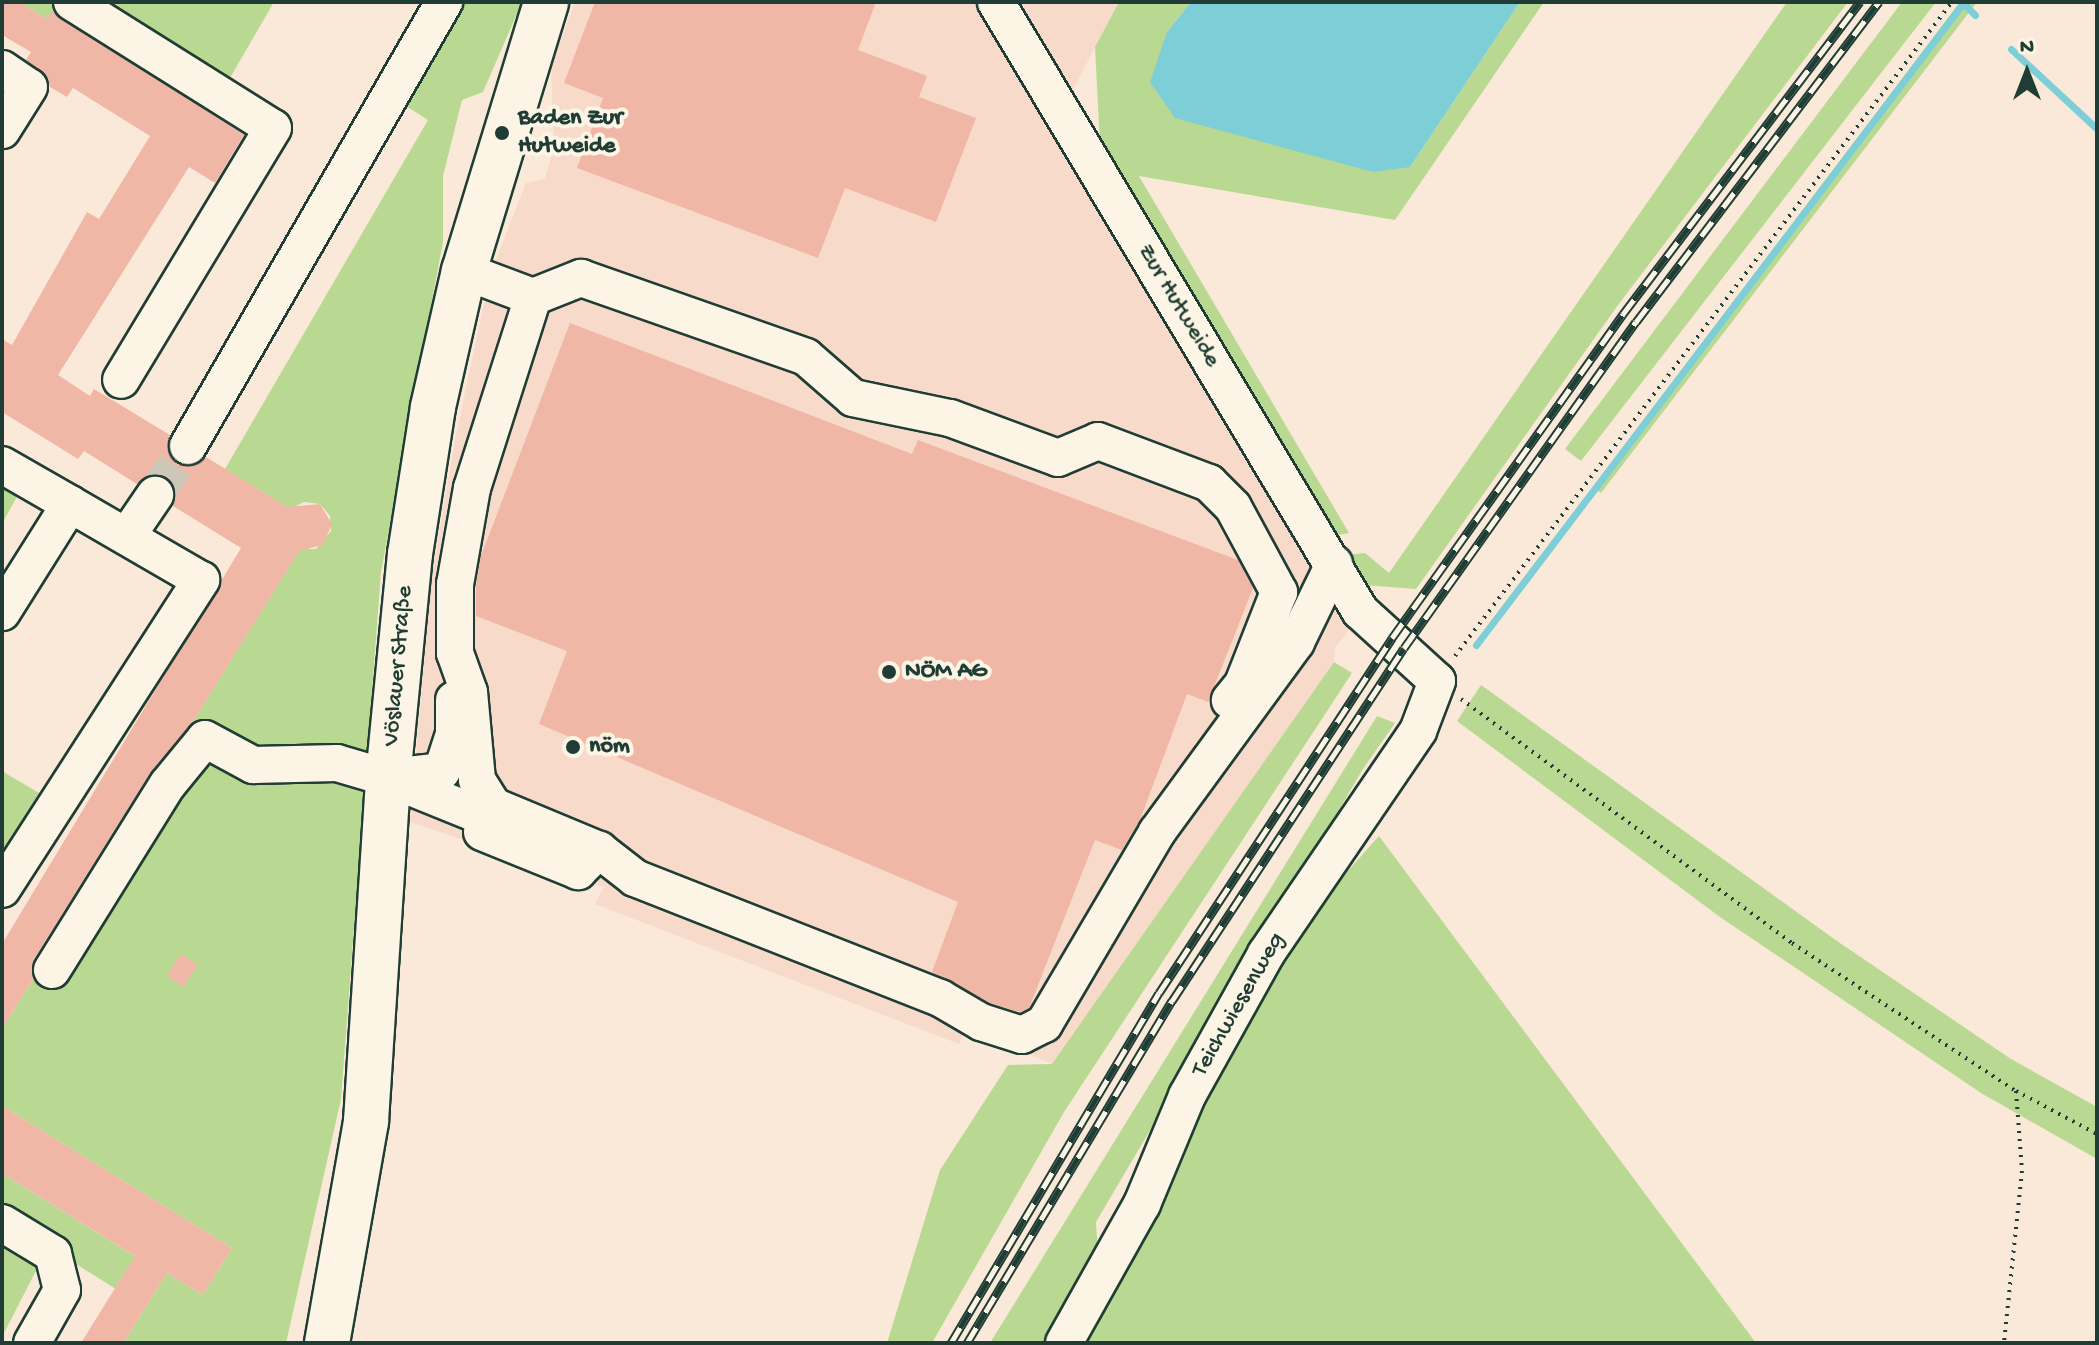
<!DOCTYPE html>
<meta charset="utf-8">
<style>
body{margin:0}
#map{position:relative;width:2099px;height:1345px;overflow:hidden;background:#fae9d9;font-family:"Gochi Hand",sans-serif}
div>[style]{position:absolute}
.built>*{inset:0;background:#f7daca}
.green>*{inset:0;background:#b9d992;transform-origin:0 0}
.water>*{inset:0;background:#7dced6}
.stream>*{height:7px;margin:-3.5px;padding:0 3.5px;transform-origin:3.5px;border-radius:3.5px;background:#7dced6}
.building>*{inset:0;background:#f0b7a7;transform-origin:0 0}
.minor-tunnel>*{height:36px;margin-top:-18px;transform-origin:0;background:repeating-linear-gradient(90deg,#cec7b8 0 36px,transparent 0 54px)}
.path>*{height:4px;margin-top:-2px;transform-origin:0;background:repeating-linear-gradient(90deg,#1f3d34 0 2px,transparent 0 8px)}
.roads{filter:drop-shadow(2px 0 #1f3d34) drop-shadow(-2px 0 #1f3d34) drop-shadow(0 2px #1f3d34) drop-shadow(0 -2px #1f3d34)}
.minor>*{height:36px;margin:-18px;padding:0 18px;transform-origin:18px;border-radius:18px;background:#fcf5e5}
.major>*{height:44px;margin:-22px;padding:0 22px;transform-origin:22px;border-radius:22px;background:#fcf5e5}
.rail>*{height:9px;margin-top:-4.5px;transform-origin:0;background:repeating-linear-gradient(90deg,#fcf5e5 0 18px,#1f3d34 0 36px);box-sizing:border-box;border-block:2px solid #1f3d34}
.dots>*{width:22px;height:22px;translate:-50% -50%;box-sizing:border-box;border:4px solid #fcf5e5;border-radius:50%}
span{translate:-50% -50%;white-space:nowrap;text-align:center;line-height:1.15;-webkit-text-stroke:8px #fcf5e5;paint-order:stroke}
.poi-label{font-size:24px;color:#1f3d34;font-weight:700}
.left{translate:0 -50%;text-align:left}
.street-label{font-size:24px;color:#1f3d34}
.frame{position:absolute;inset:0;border:4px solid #1f3d34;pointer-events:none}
.north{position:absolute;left:1987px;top:32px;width:80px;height:80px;-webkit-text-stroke:6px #fcf5e5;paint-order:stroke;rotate:0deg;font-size:22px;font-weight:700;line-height:32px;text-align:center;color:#1f3d34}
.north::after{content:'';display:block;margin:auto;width:28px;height:36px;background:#1f3d34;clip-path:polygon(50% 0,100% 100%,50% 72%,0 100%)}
</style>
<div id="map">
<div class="built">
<i style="clip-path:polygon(575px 2px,974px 2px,987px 23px,994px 2px,1119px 2px,1070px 95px,1352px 626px,1335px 648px,1334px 662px,1052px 1064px,965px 1029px,959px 1044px,595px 904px,604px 887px,486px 842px,475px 844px,410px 822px,432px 575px,455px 440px,490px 275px,526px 183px,545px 179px,554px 146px,551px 67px)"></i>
</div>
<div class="green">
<i style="clip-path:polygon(19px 2px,274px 2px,212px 109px,53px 11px,47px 19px)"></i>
<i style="clip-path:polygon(459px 2px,522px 2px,483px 92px,462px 100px,443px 176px,443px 242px,381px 572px,341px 1099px,286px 1343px,123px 1343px,167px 1273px,203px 1295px,232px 1248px,2px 1106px,2px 1029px,300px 549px,316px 549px,331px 531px,330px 516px,320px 504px,304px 502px,290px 509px,225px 469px,428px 120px,406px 106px)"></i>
<i style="clip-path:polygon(1119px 2px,1191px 2px,1167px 32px,1410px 167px,1520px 2px,1544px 2px,1395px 220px,1139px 176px,1349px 533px,1333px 536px,1100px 144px,1095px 47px)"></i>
<i style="clip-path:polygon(1787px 2px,1848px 2px,1618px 305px,1416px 589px,1364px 585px,1345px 555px,1365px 553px,1389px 573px)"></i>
<i style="clip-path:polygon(1902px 2px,1936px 2px,1581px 461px,1565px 449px)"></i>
<i style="clip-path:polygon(1960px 2px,1977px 2px,1601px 493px,1593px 488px)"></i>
<i style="clip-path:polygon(2px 481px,20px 491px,2px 524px)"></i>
<i style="clip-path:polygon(1334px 662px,1352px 673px,1064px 1112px,932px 1343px,887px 1343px,940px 1170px,1008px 1065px,1052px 1064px)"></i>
<i style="clip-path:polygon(1481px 685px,1837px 941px,2011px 1059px,2097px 1107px,2097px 1159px,1981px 1093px,1720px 917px,1457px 721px)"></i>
<i style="clip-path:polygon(1377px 716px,1395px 723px,1363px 769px,1096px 1222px,1098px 1255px,1044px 1343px,990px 1343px)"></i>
<i style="clip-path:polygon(2px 771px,39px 793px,2px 853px)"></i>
<i style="clip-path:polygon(1379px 836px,1756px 1343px,1075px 1343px,1212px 1085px,1311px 912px)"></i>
<i style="left:2px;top:1173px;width:157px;height:38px;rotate:32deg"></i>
<i style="clip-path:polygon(2px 1237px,41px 1261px,2px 1337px)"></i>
</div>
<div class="water">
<i style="clip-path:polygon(1191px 2px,1520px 2px,1410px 167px,1373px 172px,1175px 118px,1150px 82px,1167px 32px)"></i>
</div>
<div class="stream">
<i style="left:2011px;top:49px;width:117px;rotate:42.9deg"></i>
<i style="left:1476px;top:645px;width:806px;rotate:-52.82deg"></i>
<i style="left:1963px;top:3px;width:17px;rotate:45deg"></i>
</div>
<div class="building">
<i style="clip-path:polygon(2px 2px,19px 2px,47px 19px,52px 11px,244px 135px,215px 183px,189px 167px,58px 375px,90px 396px,94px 389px,170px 435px,170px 456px,178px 464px,198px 464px,206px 457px,287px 507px,320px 504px,332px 524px,323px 545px,299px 551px,192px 723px,150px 773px,34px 959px,33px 979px,2px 1029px,2px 944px,241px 548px,173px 506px,174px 487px,166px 477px,147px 476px,137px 484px,84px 451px,78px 459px,2px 412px,2px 339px,12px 345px,87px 212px,99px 219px,150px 136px,73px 88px,67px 97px,50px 87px,47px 77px,26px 60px,31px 52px,2px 35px)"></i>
<i style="clip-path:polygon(595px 2px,876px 2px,858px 50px,927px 76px,919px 97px,976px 118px,936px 222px,845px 188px,818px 258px,577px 168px,603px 98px,564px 83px)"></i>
<i style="clip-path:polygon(570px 323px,912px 454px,918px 440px,1238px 560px,1253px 588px,1208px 702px,1187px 694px,1140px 820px,1122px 850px,1095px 840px,1029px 1008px,1020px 1012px,990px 1003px,932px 972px,958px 902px,539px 724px,567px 651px,476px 616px,476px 586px,481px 556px)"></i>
<i style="left:181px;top:954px;width:20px;height:26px;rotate:33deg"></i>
<i style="clip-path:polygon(2px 1106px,232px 1248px,203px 1295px,167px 1273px,123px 1343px,81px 1343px,135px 1256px,2px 1173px)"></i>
</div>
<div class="minor-tunnel">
<i style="left:155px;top:495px;width:59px;rotate:-56deg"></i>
</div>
<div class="path">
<i style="left:1455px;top:656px;width:821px;rotate:-52.77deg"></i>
<i style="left:1461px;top:699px;width:411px;rotate:36.4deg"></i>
<i style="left:1792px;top:943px;width:268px;rotate:33.5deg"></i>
<i style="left:2016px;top:1091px;width:80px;rotate:85.7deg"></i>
<i style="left:2022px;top:1171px;width:173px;rotate:96deg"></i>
<i style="left:2016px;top:1091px;width:92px;rotate:28deg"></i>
</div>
<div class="roads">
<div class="minor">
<i style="left:72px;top:2px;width:237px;rotate:32.1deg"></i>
<i style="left:273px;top:128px;width:294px;rotate:121.1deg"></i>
<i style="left:996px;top:2px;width:709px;rotate:59.13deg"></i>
<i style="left:1360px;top:611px;width:104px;rotate:42.3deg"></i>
<i style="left:1437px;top:681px;width:53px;rotate:110.8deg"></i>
<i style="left:1418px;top:731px;width:270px;rotate:124.3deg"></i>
<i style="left:1266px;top:954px;width:162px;rotate:119.1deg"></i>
<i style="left:1187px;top:1096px;width:117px;rotate:112.6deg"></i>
<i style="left:1142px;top:1204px;width:159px;rotate:119.3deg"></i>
<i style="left:2px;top:69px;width:32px;rotate:34deg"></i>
<i style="left:29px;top:87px;width:51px;rotate:122.1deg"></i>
<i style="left:464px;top:271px;width:74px;rotate:20.6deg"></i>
<i style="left:533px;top:297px;width:201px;rotate:107.7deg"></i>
<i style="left:472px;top:488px;width:97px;rotate:100deg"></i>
<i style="left:455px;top:584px;width:69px;rotate:90deg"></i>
<i style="left:455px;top:653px;width:41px;rotate:70.3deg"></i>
<i style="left:469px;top:692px;width:88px;rotate:84.8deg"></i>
<i style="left:477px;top:780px;width:31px;rotate:58deg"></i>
<i style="left:493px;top:806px;width:115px;rotate:22.5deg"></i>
<i style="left:599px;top:850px;width:46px;rotate:37.9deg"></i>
<i style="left:635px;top:878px;width:328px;rotate:21.5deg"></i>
<i style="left:940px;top:998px;width:48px;rotate:30.3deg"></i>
<i style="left:981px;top:1022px;width:43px;rotate:17.6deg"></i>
<i style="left:1022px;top:1035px;width:25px;rotate:-27deg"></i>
<i style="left:1044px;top:1024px;width:223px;rotate:-59.5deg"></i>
<i style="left:1157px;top:832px;width:235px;rotate:-53.8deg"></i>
<i style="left:1296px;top:642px;width:87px;rotate:-64deg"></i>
<i style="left:533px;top:297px;width:52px;rotate:-21.6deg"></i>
<i style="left:581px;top:278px;width:238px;rotate:19.3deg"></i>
<i style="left:806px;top:357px;width:62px;rotate:41.1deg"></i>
<i style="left:853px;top:398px;width:99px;rotate:11.7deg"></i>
<i style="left:950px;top:418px;width:115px;rotate:20.3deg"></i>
<i style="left:1058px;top:458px;width:43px;rotate:-23deg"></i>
<i style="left:1098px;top:441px;width:119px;rotate:20.7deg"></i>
<i style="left:1209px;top:483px;width:34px;rotate:45deg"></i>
<i style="left:1233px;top:507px;width:97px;rotate:61.6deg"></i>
<i style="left:1279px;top:592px;width:99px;rotate:111.4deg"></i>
<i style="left:1243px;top:684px;width:21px;rotate:129deg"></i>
<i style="left:188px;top:446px;width:513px;rotate:-60.03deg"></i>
<i style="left:2px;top:465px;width:78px;rotate:29.8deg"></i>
<i style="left:70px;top:504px;width:128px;rotate:122.2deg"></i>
<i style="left:127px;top:536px;width:50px;rotate:-55.7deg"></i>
<i style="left:390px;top:777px;width:52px;rotate:-6.6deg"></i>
<i style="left:442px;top:771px;width:39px;rotate:-72deg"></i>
<i style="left:454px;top:734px;width:34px;rotate:-90deg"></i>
<i style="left:482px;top:832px;width:104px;rotate:22.1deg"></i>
<i style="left:578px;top:871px;width:30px;rotate:-45deg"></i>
<i style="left:2px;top:889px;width:368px;rotate:-57.2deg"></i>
<i style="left:201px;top:580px;width:151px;rotate:-149.9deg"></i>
<i style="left:52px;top:970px;width:219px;rotate:-58.1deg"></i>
<i style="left:168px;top:784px;width:58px;rotate:-50.6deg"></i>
<i style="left:205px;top:739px;width:55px;rotate:28.4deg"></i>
<i style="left:253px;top:765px;width:84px;rotate:-1.4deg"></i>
<i style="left:337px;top:763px;width:53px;rotate:16.4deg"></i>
<i style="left:388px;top:778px;width:134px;rotate:22deg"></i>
<i style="left:2px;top:1223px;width:60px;rotate:31.3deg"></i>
<i style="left:53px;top:1254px;width:37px;rotate:76deg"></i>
<i style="left:62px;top:1290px;width:61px;rotate:119.5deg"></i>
</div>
<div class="major">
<i style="left:327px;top:1343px;width:225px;rotate:-80deg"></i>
<i style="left:366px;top:1121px;width:344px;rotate:-86.3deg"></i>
<i style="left:388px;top:778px;width:225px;rotate:-84.4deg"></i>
<i style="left:410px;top:554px;width:149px;rotate:-81.1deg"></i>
<i style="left:433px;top:407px;width:139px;rotate:-77.2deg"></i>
<i style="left:464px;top:271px;width:281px;rotate:-73deg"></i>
</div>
</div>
<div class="rail">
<i style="left:951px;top:1343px;width:407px;rotate:-59.3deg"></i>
<i style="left:1159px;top:993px;width:425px;rotate:-56.7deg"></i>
<i style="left:1392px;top:638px;width:398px;rotate:-54.5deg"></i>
<i style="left:1623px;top:314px;width:392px;rotate:-52.8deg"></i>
<i style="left:967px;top:1343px;width:399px;rotate:-59.1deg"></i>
<i style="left:1172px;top:1001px;width:422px;rotate:-56.7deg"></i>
<i style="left:1404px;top:648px;width:400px;rotate:-54.6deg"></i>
<i style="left:1636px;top:322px;width:402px;rotate:-52.8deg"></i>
</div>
<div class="dots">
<i style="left:502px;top:133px;background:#1f3d34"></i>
<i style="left:889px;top:672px;background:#1f3d34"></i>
<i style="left:573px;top:747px;background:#1f3d34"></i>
</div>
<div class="poi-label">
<span class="left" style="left:518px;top:133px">Baden Zur<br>Hutweide</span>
<span class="left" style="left:905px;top:672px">NÖM AG</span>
<span class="left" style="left:589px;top:747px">nöm</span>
</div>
<div class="street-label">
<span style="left:1178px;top:306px;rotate:59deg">Zur Hutweide</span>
<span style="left:399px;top:666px;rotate:-85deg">Vöslauer Straße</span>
<span style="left:1239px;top:1005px;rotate:-60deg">Teichwiesenweg</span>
</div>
<div class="frame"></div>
<div class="north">N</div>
</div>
